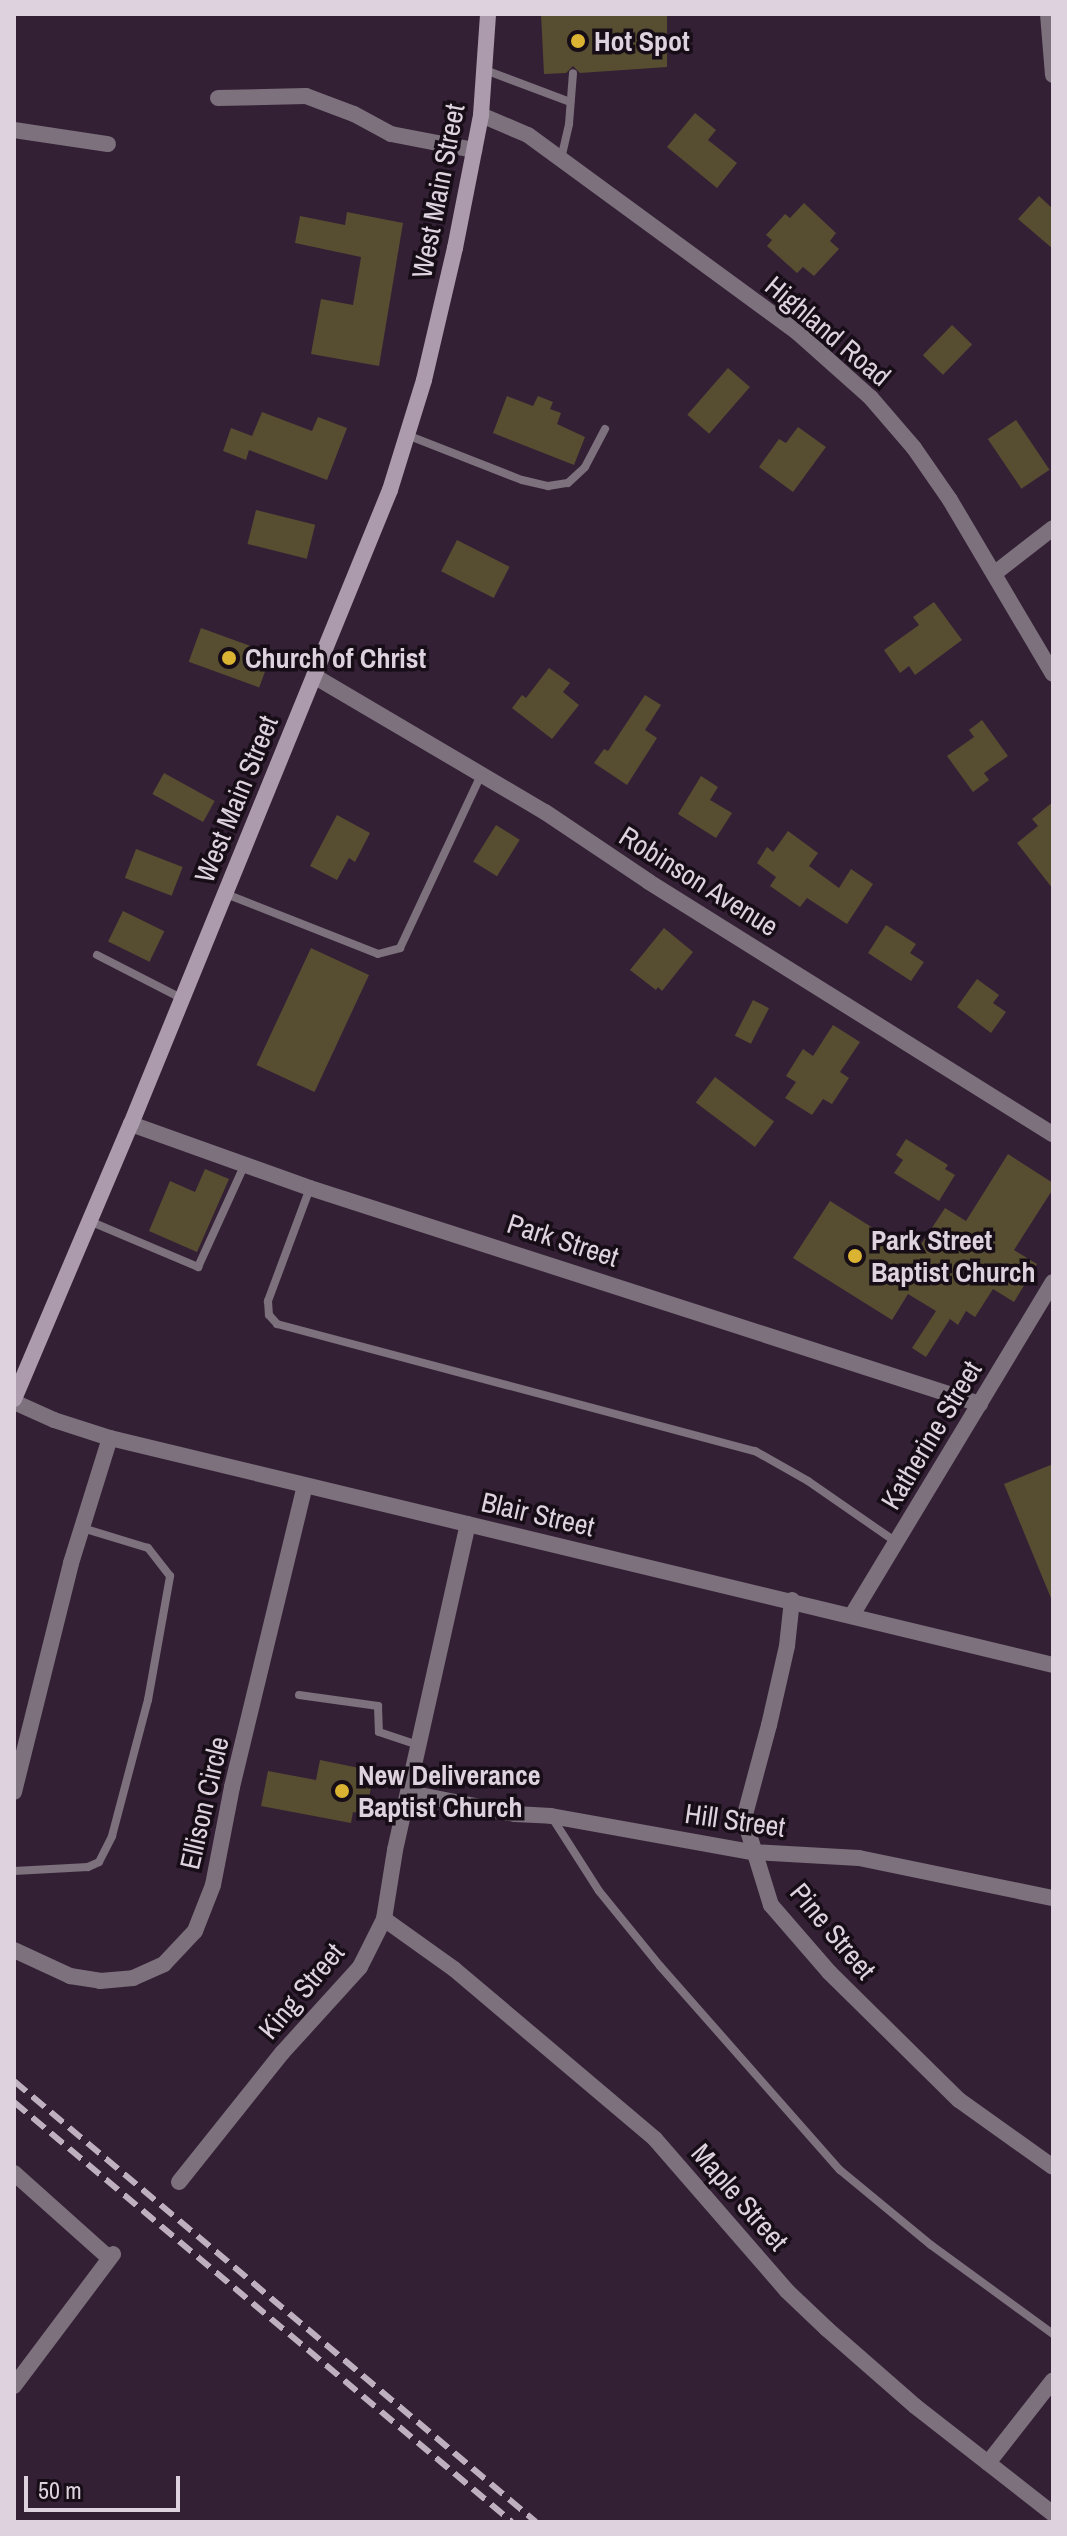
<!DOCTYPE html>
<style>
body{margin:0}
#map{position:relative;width:1067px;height:2536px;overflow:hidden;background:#342035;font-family:"Archivo Narrow",sans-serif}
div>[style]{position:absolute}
.building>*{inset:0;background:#574d30;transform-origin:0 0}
.lane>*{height:8px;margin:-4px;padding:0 4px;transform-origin:4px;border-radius:4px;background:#7c717c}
.street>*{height:16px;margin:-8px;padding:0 8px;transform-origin:8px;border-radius:8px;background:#7c717c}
.secondary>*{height:16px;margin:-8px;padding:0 8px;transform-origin:8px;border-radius:8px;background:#ac9bac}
.rail>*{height:6px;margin-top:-3px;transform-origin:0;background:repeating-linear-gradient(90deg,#bfb0bf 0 16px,transparent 0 24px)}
.dots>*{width:22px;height:22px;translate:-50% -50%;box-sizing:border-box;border:4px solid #160d17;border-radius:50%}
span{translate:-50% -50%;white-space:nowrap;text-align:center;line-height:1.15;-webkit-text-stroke:7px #160d17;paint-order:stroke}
.poi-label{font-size:28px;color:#dfd2df;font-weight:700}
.left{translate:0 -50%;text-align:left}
.street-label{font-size:28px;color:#dfd2df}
.frame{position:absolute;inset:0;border:16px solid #dfd2df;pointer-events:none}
.scale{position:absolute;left:24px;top:2476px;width:156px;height:36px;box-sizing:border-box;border:4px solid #dfd2df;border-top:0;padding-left:10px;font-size:24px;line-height:28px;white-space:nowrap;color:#dfd2df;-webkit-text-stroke:6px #160d17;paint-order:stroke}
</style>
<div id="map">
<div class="building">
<div style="clip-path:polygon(541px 14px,667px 14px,667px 67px,580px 73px,573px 66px,566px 73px,544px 74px)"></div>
<div style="clip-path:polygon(695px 113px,716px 130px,708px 140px,737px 163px,717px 188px,667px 147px)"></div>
<div style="clip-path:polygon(1039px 196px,1053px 209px,1053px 249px,1018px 219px)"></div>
<div style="clip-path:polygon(804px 203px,836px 233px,830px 241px,839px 249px,814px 276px,803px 267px,797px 273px,767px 246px,772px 240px,766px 235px,785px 214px,790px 218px)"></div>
<div style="clip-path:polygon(347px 212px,403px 223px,379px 366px,311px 354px,321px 299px,353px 305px,361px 257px,295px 243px,300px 216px,345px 225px)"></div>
<div style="left:952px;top:325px;width:28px;height:42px;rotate:44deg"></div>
<div style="left:728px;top:368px;width:29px;height:62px;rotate:41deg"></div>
<div style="clip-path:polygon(507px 396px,533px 406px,538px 396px,553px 402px,550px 409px,561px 413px,557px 424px,585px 437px,574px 465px,493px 433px)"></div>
<div style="clip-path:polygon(262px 412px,312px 431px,318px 417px,347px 428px,327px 480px,249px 450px,246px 460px,223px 451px,231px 428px,252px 436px)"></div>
<div style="left:1016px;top:420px;width:60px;height:34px;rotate:56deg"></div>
<div style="clip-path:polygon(798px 427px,826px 447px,793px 492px,759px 467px,779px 439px,786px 443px)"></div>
<div style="left:256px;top:510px;width:61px;height:35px;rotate:14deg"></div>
<div style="left:457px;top:540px;width:59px;height:35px;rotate:27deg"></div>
<div style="clip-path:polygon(934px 602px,962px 640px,915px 675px,909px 666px,900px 673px,884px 650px,919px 625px,913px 617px)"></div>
<div style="left:201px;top:628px;width:75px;height:36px;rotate:20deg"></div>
<div style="clip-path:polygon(549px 668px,570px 683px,563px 692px,579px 705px,552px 739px,512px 708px,522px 695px,526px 698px)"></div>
<div style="clip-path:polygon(645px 695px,661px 705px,645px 730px,657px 738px,627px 785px,594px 763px,604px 749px,608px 751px)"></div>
<div style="clip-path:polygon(982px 720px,1008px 756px,984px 773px,989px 780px,973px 792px,947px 756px,974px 737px,969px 730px)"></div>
<div style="left:164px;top:773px;width:58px;height:24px;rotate:29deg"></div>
<div style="clip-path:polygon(701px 776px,718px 787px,710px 800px,732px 813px,716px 838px,678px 814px)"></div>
<div style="clip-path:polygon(1053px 802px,1053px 889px,1017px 843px,1038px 826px,1032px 819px)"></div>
<div style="clip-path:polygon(337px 815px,370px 833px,355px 862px,349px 858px,337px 880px,310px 866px)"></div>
<div style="left:496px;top:825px;width:28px;height:43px;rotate:32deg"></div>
<div style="clip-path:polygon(788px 831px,818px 853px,809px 866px,839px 888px,851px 869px,873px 884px,847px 924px,807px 898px,800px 907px,770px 886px,776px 877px,757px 863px,767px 847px,773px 852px)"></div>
<div style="left:136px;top:849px;width:50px;height:31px;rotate:21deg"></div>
<div style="left:123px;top:911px;width:46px;height:34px;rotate:26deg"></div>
<div style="clip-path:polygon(886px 925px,916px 944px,910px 953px,924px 962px,911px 981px,868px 953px)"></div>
<div style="clip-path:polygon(664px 928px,693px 952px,662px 991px,658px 987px,656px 990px,630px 970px)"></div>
<div style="left:311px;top:948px;width:64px;height:129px;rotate:25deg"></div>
<div style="clip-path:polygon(977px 979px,999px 995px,993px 1003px,1006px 1012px,991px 1033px,957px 1007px)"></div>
<div style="left:753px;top:1000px;width:18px;height:40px;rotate:27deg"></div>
<div style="clip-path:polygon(833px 1025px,860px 1042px,840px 1072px,849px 1078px,832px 1104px,823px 1099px,812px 1115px,785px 1098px,796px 1082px,786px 1076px,803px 1049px,813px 1056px)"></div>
<div style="left:715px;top:1077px;width:74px;height:32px;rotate:37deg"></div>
<div style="clip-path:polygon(906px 1139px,948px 1165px,945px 1169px,955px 1175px,939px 1201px,894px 1173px,903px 1160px,896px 1155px)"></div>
<div style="clip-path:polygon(1008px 1154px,1053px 1183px,1053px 1189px,1014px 1250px,1037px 1264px,1014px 1302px,993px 1289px,975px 1317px,966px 1311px,958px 1325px,950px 1319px,926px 1357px,912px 1348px,936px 1311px,908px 1294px,892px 1320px,793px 1258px,830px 1201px,905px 1248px,912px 1237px,922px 1243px,945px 1208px,966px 1221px)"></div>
<div style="clip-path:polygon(205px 1169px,229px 1179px,197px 1252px,149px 1231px,170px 1181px,195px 1192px)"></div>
<div style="clip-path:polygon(1053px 1464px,1053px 1603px,1004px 1484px)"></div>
<div style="clip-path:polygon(320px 1760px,374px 1771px,366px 1814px,353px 1812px,351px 1823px,261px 1806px,268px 1771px,316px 1780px)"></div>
</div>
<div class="lane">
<div style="left:485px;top:70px;width:91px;rotate:20.6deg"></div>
<div style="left:561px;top:159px;width:36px;rotate:-77deg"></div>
<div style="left:569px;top:124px;width:51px;rotate:-85.5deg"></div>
<div style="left:407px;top:435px;width:123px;rotate:21.4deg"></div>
<div style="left:522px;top:480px;width:27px;rotate:13deg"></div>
<div style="left:548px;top:486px;width:20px;rotate:-9deg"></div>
<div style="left:568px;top:483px;width:23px;rotate:-43deg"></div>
<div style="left:585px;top:467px;width:43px;rotate:-62.2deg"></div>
<div style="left:226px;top:894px;width:163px;rotate:21.5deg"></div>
<div style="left:378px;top:954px;width:23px;rotate:-15deg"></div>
<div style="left:400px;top:948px;width:191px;rotate:-64.9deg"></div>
<div style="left:97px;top:955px;width:94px;rotate:27.1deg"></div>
<div style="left:310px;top:1188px;width:121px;rotate:110.4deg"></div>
<div style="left:268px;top:1301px;width:14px;rotate:86deg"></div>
<div style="left:269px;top:1315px;width:12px;rotate:48deg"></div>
<div style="left:277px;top:1324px;width:495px;rotate:14.9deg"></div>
<div style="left:755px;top:1451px;width:61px;rotate:29.5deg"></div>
<div style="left:808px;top:1481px;width:107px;rotate:34.7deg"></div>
<div style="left:87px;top:1220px;width:121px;rotate:22.9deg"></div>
<div style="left:198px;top:1267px;width:111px;rotate:-65.5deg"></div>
<div style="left:299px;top:1695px;width:80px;rotate:7.9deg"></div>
<div style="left:378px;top:1706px;width:26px;rotate:88deg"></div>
<div style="left:379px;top:1732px;width:41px;rotate:18.4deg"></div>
<div style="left:553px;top:1819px;width:85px;rotate:57.4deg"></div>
<div style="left:599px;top:1891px;width:97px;rotate:50.9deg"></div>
<div style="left:660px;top:1966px;width:272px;rotate:48.6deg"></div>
<div style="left:840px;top:2170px;width:118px;rotate:39.5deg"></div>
<div style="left:931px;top:2245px;width:151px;rotate:36.1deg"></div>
<div style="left:14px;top:1871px;width:74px;rotate:-3.1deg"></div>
<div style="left:88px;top:1867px;width:12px;rotate:-24deg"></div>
<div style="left:99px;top:1862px;width:29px;rotate:-63deg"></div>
<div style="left:112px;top:1836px;width:141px;rotate:-75.2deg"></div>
<div style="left:148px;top:1700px;width:126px;rotate:-79.9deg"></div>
<div style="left:170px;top:1576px;width:36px;rotate:-128deg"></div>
<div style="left:148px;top:1548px;width:69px;rotate:-163.1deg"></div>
</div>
<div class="street">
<div style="left:1048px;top:14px;width:61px;rotate:85.3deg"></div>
<div style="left:218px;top:98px;width:88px;rotate:-1.3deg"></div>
<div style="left:306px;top:96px;width:51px;rotate:20.6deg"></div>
<div style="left:354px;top:114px;width:42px;rotate:28.4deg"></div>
<div style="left:391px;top:134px;width:85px;rotate:10.9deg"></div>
<div style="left:481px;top:115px;width:51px;rotate:23.1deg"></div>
<div style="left:528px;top:135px;width:333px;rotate:36.2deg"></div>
<div style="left:797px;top:332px;width:99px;rotate:41.7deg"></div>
<div style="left:871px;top:398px;width:66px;rotate:49.3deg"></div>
<div style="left:914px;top:448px;width:63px;rotate:55.3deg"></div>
<div style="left:950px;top:500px;width:202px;rotate:59.4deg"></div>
<div style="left:14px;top:130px;width:95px;rotate:8.5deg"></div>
<div style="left:995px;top:573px;width:73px;rotate:-37.8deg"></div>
<div style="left:314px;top:676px;width:268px;rotate:30.5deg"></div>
<div style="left:545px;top:812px;width:125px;rotate:33.9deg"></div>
<div style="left:649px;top:882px;width:476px;rotate:32deg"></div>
<div style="left:131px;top:1124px;width:190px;rotate:19.7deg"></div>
<div style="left:310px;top:1188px;width:704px;rotate:17.87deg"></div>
<div style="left:14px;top:1402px;width:44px;rotate:24.2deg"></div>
<div style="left:54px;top:1420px;width:59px;rotate:17.8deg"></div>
<div style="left:110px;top:1438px;width:970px;rotate:13.53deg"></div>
<div style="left:792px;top:1600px;width:46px;rotate:96.2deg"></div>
<div style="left:787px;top:1646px;width:81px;rotate:102.8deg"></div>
<div style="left:769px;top:1725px;width:96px;rotate:105deg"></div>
<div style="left:744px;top:1818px;width:91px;rotate:72.8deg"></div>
<div style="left:771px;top:1905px;width:89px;rotate:49.1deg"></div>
<div style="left:829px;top:1972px;width:182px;rotate:44.6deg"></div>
<div style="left:959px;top:2100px;width:115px;rotate:35.5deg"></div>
<div style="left:852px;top:1615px;width:389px;rotate:-58.9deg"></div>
<div style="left:14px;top:1792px;width:236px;rotate:-76deg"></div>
<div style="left:71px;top:1563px;width:131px;rotate:-72.7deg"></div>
<div style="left:410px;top:1793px;width:107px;rotate:11.3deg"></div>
<div style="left:515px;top:1814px;width:36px;rotate:3deg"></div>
<div style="left:551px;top:1816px;width:204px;rotate:10.2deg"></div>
<div style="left:752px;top:1852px;width:107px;rotate:3.2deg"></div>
<div style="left:859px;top:1858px;width:198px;rotate:11.7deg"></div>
<div style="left:384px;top:1919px;width:86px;rotate:35.5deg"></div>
<div style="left:454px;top:1969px;width:263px;rotate:40.2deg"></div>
<div style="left:655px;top:2139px;width:201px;rotate:49deg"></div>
<div style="left:787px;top:2291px;width:55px;rotate:43.5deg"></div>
<div style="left:827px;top:2329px;width:117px;rotate:41.2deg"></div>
<div style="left:915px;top:2406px;width:175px;rotate:38deg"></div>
<div style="left:14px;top:1950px;width:62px;rotate:24.9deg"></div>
<div style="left:70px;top:1976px;width:30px;rotate:9deg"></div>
<div style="left:100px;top:1981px;width:33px;rotate:-5deg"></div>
<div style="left:133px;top:1978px;width:34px;rotate:-24deg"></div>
<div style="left:164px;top:1964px;width:45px;rotate:-46.8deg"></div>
<div style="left:195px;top:1931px;width:49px;rotate:-68.6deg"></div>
<div style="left:213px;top:1885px;width:100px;rotate:-79deg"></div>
<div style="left:232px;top:1787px;width:310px;rotate:-76.4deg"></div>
<div style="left:14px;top:2173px;width:127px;rotate:41.8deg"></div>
<div style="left:179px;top:2182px;width:165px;rotate:-51.4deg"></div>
<div style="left:282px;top:2053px;width:116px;rotate:-47.8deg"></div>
<div style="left:360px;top:1967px;width:54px;rotate:-63.4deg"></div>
<div style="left:384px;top:1919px;width:70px;rotate:-80.9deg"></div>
<div style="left:395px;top:1850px;width:334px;rotate:-77.4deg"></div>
<div style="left:14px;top:2386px;width:165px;rotate:-53.1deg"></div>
<div style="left:988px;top:2463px;width:105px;rotate:-51.9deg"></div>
</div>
<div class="secondary">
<div style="left:14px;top:1399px;width:299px;rotate:-67deg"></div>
<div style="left:131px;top:1124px;width:685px;rotate:-67.78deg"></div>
<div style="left:390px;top:490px;width:115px;rotate:-72.8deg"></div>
<div style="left:424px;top:380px;width:136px;rotate:-76.8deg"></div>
<div style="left:455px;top:248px;width:136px;rotate:-78.9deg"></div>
<div style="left:481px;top:115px;width:101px;rotate:-86deg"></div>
</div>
<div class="rail">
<div style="left:14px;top:2081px;width:683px;rotate:40.19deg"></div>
<div style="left:14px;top:2102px;width:651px;rotate:40.14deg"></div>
</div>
<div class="dots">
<div style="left:578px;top:41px;background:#dab333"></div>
<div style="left:229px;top:658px;background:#dab333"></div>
<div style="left:855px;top:1256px;background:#dab333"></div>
<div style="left:342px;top:1791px;background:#dab333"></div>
</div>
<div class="poi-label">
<span class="left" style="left:594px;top:41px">Hot Spot</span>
<span class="left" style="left:245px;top:658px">Church of Christ</span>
<span class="left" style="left:871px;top:1256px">Park Street<br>Baptist Church</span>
<span class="left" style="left:358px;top:1791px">New Deliverance<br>Baptist Church</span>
</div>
<div class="street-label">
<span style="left:438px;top:191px;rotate:-79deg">West Main Street</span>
<span style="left:828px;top:331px;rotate:40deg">Highland Road</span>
<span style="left:236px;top:799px;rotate:-68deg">West Main Street</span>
<span style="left:699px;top:881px;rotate:32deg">Robinson Avenue</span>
<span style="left:563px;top:1240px;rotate:18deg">Park Street</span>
<span style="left:931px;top:1435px;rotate:-59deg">Katherine Street</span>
<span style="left:538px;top:1514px;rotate:13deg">Blair Street</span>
<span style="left:204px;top:1803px;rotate:-77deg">Ellison Circle</span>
<span style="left:735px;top:1820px;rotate:8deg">Hill Street</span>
<span style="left:833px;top:1931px;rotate:50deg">Pine Street</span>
<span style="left:301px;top:1991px;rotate:-50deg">King Street</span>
<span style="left:740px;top:2197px;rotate:49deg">Maple Street</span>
</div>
<div class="frame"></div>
<div class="scale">50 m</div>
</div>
